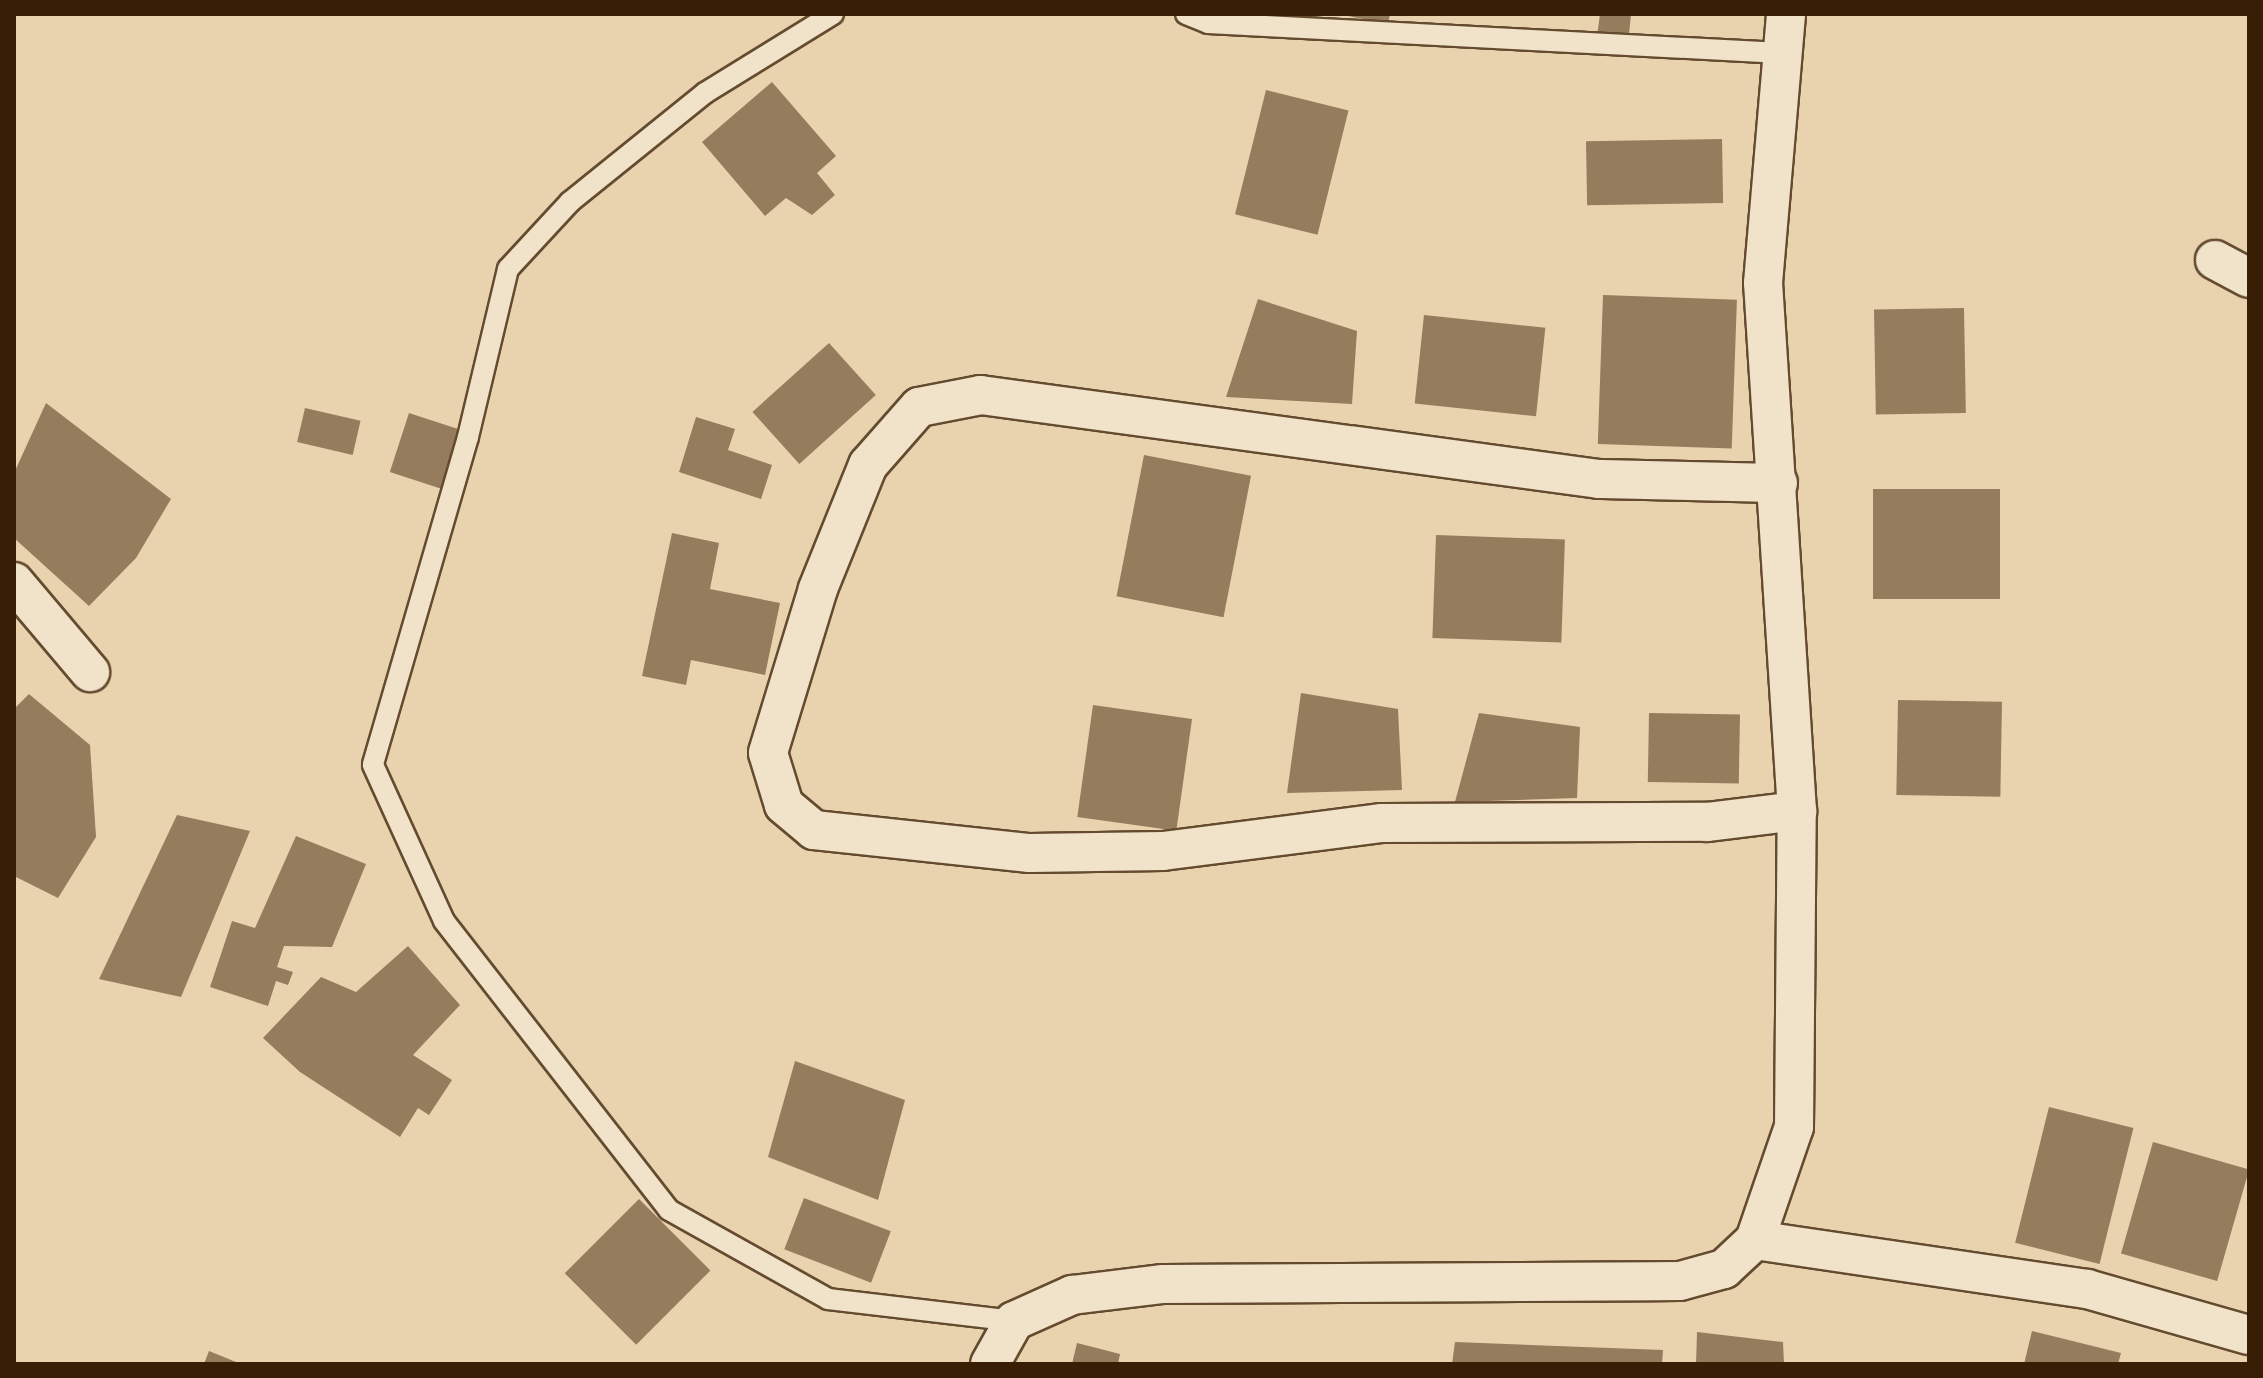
<!DOCTYPE html>
<style>
body{margin:0}
#map{position:relative;width:2263px;height:1378px;overflow:hidden;background:#e9d3ae;font-family:Cardo,serif}
div>[style]{position:absolute}
.building>*{inset:0;background:#947c5d;transform-origin:0 0}
.roads{filter:drop-shadow(2px 0 #644b2f) drop-shadow(-2px 0 #644b2f) drop-shadow(0 2px #644b2f) drop-shadow(0 -2px #644b2f)}
.service>*{height:20px;margin:-10px;padding:0 10px;transform-origin:10px;border-radius:10px;background:#f1e2ca}
.minor>*{height:38px;margin:-19px;padding:0 19px;transform-origin:19px;border-radius:19px;background:#f1e2ca}
span{translate:-50% -50%;white-space:nowrap;text-align:center;line-height:1.15;-webkit-text-stroke:6px #f1e2ca;paint-order:stroke}
.frame{position:absolute;inset:0;border:16px solid #371e05;pointer-events:none}
</style>
<div id="map">
<div class="building">
<div style="clip-path:polygon(1338px 14px,1390px 14px,1388px 24px)"></div>
<div style="clip-path:polygon(1600px 14px,1631px 14px,1628px 45px,1596px 44px)"></div>
<div style="clip-path:polygon(772px 82px,836px 156px,817px 173px,835px 195px,812px 215px,786px 198px,765px 216px,702px 142px)"></div>
<div style="left:1266px;top:90px;width:85px;height:128px;rotate:14deg"></div>
<div style="left:1722px;top:139px;width:64px;height:136px;rotate:89deg"></div>
<div style="left:1603px;top:295px;width:134px;height:149px;rotate:2deg"></div>
<div style="clip-path:polygon(1258px 299px,1357px 331px,1352px 404px,1226px 397px)"></div>
<div style="left:1964px;top:308px;width:105px;height:90px;rotate:89deg"></div>
<div style="left:1424px;top:315px;width:122px;height:89px;rotate:6deg"></div>
<div style="left:829px;top:343px;width:70px;height:103px;rotate:48deg"></div>
<div style="clip-path:polygon(46px 403px,171px 499px,136px 558px,89px 606px,14px 538px,14px 473px)"></div>
<div style="left:305px;top:408px;width:57px;height:35px;rotate:13deg"></div>
<div style="left:409px;top:413px;width:54px;height:62px;rotate:18deg"></div>
<div style="clip-path:polygon(696px 417px,735px 429px,728px 450px,772px 465px,761px 499px,679px 472px)"></div>
<div style="left:1144px;top:455px;width:109px;height:144px;rotate:11deg"></div>
<div style="left:1873px;top:489px;width:127px;height:110px"></div>
<div style="clip-path:polygon(672px 533px,719px 543px,710px 589px,780px 603px,765px 675px,691px 660px,686px 685px,642px 676px)"></div>
<div style="left:1436px;top:535px;width:129px;height:103px;rotate:2deg"></div>
<div style="clip-path:polygon(1301px 693px,1398px 709px,1402px 790px,1287px 793px)"></div>
<div style="clip-path:polygon(29px 694px,90px 745px,96px 837px,58px 898px,14px 876px,14px 709px)"></div>
<div style="left:1898px;top:700px;width:104px;height:95px;rotate:1deg"></div>
<div style="left:1093px;top:705px;width:100px;height:113px;rotate:8deg"></div>
<div style="clip-path:polygon(1479px 713px,1580px 727px,1577px 798px,1455px 802px)"></div>
<div style="left:1649px;top:713px;width:91px;height:69px;rotate:1deg"></div>
<div style="clip-path:polygon(177px 815px,250px 831px,181px 997px,99px 979px)"></div>
<div style="clip-path:polygon(296px 836px,366px 864px,332px 947px,284px 946px,277px 967px,293px 972px,288px 985px,276px 981px,268px 1006px,210px 987px,232px 921px,255px 928px)"></div>
<div style="clip-path:polygon(408px 946px,460px 1005px,413px 1055px,452px 1080px,429px 1115px,418px 1108px,400px 1137px,300px 1072px,263px 1038px,321px 977px,356px 992px)"></div>
<div style="clip-path:polygon(795px 1061px,905px 1100px,878px 1200px,768px 1157px)"></div>
<div style="left:2049px;top:1107px;width:87px;height:140px;rotate:14deg"></div>
<div style="left:2153px;top:1142px;width:100px;height:116px;rotate:16deg"></div>
<div style="left:804px;top:1198px;width:93px;height:55px;rotate:21deg"></div>
<div style="left:639px;top:1199px;width:101px;height:105px;rotate:45deg"></div>
<div style="clip-path:polygon(2032px 1331px,2121px 1353px,2118px 1364px,2024px 1364px)"></div>
<div style="clip-path:polygon(1697px 1332px,1783px 1342px,1784px 1364px,1696px 1364px)"></div>
<div style="clip-path:polygon(1455px 1342px,1663px 1350px,1662px 1364px,1452px 1364px)"></div>
<div style="clip-path:polygon(1077px 1343px,1120px 1354px,1118px 1364px,1072px 1364px)"></div>
<div style="clip-path:polygon(209px 1351px,241px 1364px,204px 1364px)"></div>
</div>
<div class="roads">
<div class="service">
<div style="left:833px;top:14px;width:150px;rotate:148.3deg"></div>
<div style="left:705px;top:93px;width:174px;rotate:141.1deg"></div>
<div style="left:570px;top:202px;width:91px;rotate:132.8deg"></div>
<div style="left:508px;top:269px;width:173px;rotate:103.4deg"></div>
<div style="left:468px;top:437px;width:341px;rotate:106.2deg"></div>
<div style="left:373px;top:765px;width:171px;rotate:65.5deg"></div>
<div style="left:444px;top:921px;width:366px;rotate:52.1deg"></div>
<div style="left:669px;top:1210px;width:182px;rotate:29.2deg"></div>
<div style="left:828px;top:1299px;width:187px;rotate:6.7deg"></div>
<div style="left:1186px;top:14px;width:24px;rotate:22deg"></div>
<div style="left:1208px;top:23px;width:574px;rotate:3deg"></div>
</div>
<div class="minor">
<div style="left:2215px;top:260px;width:38px;rotate:28deg"></div>
<div style="left:1778px;top:483px;width:179px;rotate:-178.7deg"></div>
<div style="left:1599px;top:479px;width:624px;rotate:-172.26deg"></div>
<div style="left:981px;top:395px;width:63px;rotate:169deg"></div>
<div style="left:919px;top:407px;width:77px;rotate:131.3deg"></div>
<div style="left:868px;top:465px;width:134px;rotate:112deg"></div>
<div style="left:818px;top:589px;width:171px;rotate:107deg"></div>
<div style="left:768px;top:753px;width:54px;rotate:72.9deg"></div>
<div style="left:784px;top:805px;width:39px;rotate:40deg"></div>
<div style="left:814px;top:830px;width:217px;rotate:6.1deg"></div>
<div style="left:1030px;top:853px;width:133px;rotate:-0.9deg"></div>
<div style="left:1163px;top:851px;width:221px;rotate:-7.3deg"></div>
<div style="left:1382px;top:823px;width:325px;rotate:-0.2deg"></div>
<div style="left:1707px;top:822px;width:91px;rotate:-7deg"></div>
<div style="left:14px;top:582px;width:118px;rotate:49.8deg"></div>
<div style="left:1755px;top:1240px;width:336px;rotate:8.4deg"></div>
<div style="left:2087px;top:1289px;width:168px;rotate:15.9deg"></div>
<div style="left:990px;top:1364px;width:49px;rotate:-60.8deg"></div>
<div style="left:1014px;top:1321px;width:64px;rotate:-24.1deg"></div>
<div style="left:1072px;top:1295px;width:92px;rotate:-6.9deg"></div>
<div style="left:1163px;top:1284px;width:517px;rotate:-0.33deg"></div>
<div style="left:1680px;top:1281px;width:46px;rotate:-15.3deg"></div>
<div style="left:1724px;top:1269px;width:42px;rotate:-43.1deg"></div>
<div style="left:1755px;top:1240px;width:120px;rotate:-71deg"></div>
<div style="left:1794px;top:1127px;width:316px;rotate:-89.5deg"></div>
<div style="left:1797px;top:811px;width:529px;rotate:-93.68deg"></div>
<div style="left:1763px;top:283px;width:270px;rotate:-85.1deg"></div>
</div>
</div>
<div class="frame"></div>
</div>
